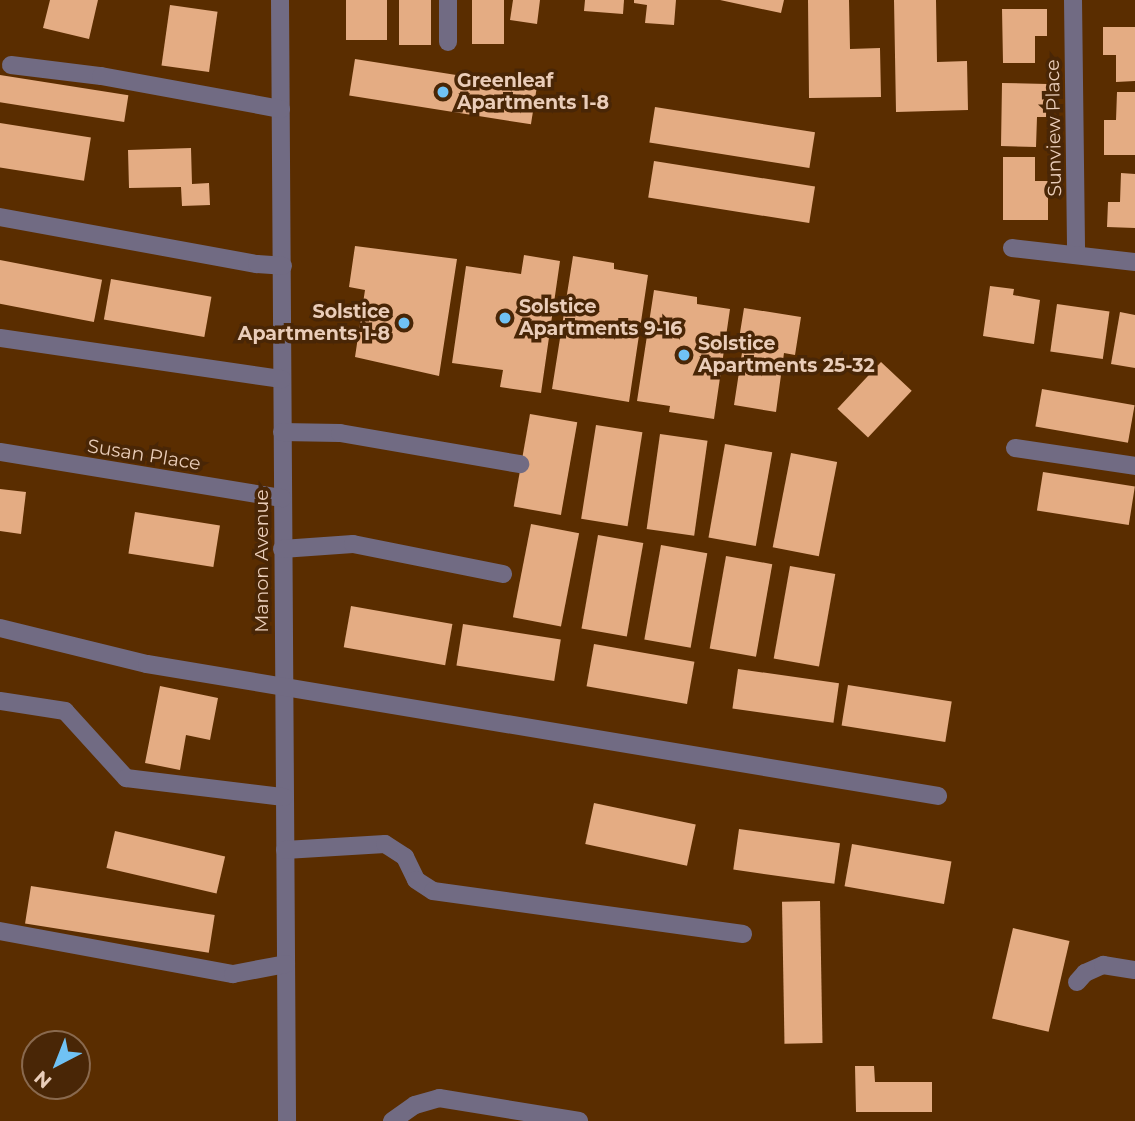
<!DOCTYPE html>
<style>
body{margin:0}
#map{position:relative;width:1135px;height:1121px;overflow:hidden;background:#5a2d00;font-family:Montserrat,sans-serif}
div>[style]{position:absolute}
.building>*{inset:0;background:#e4ac83;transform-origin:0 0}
.minor>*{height:18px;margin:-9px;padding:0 9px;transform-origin:9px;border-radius:9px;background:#716b83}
.dots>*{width:19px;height:19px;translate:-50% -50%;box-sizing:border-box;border:4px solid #492606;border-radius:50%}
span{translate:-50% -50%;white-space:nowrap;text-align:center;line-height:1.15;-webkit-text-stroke:7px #492606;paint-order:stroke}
.poi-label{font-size:19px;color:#eacdb9;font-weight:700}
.left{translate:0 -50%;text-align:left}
.right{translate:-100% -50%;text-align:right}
.street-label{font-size:19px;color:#eacdb9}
.north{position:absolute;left:21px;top:1030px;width:70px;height:70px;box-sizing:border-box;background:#492606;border:2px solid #89694e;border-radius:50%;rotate:222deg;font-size:19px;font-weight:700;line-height:28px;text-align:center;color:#eacdb9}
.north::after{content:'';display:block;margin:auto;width:24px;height:32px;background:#70c2f4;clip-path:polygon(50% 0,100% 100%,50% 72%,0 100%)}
</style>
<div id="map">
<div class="building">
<div style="clip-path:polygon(50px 0,98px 0,89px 39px,43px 28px)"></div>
<div style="left:346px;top:0;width:41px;height:40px"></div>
<div style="left:399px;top:0;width:32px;height:45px"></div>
<div style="left:472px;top:0;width:32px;height:44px"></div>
<div style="clip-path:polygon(513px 0,540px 0,537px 24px,510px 20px)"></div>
<div style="clip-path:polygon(585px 0,624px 0,623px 14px,584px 11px)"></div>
<div style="clip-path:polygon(634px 0,676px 0,674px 25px,645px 23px,647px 5px,634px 3px)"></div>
<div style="clip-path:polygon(720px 0,784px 0,781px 13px)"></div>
<div style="clip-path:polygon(808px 0,849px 0,850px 49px,880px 48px,881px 97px,809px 98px)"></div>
<div style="clip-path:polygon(894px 0,936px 0,937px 62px,967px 61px,968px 110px,896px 112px)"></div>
<div style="left:170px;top:5px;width:48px;height:61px;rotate:8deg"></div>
<div style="clip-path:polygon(1002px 9px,1047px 9px,1047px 36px,1035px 36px,1035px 63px,1003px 63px)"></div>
<div style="clip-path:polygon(1103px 27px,1135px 27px,1135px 81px,1116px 82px,1116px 55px,1103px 55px)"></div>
<div style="left:355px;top:59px;width:184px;height:37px;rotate:9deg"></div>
<div style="left:0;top:75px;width:130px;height:27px;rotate:9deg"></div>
<div style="clip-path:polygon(1002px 83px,1047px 84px,1046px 117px,1037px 117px,1036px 147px,1001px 146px)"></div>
<div style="clip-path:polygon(1117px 92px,1135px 92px,1135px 155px,1104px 155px,1104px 120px,1116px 120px)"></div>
<div style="left:655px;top:107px;width:162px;height:36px;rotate:9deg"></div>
<div style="left:0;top:123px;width:92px;height:44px;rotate:9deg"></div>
<div style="clip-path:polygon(191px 148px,192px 184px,209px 183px,210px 205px,182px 206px,181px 187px,129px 188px,128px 150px)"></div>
<div style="clip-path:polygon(1003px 157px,1035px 157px,1035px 181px,1048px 181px,1048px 220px,1003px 220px)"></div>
<div style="left:654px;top:161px;width:163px;height:37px;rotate:9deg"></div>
<div style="clip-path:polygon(1121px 173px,1135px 174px,1135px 228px,1107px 227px,1108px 202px,1120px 202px)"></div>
<div style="clip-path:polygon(355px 246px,457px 259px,439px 376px,355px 357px,365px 290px,349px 287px)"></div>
<div style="clip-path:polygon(524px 255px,560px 261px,541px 393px,500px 387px,503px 370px,452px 363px,466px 266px,521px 274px)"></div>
<div style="clip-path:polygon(573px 256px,614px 263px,614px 269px,648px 275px,629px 402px,552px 389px)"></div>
<div style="left:0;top:260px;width:104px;height:43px;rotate:11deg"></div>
<div style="left:111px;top:279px;width:102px;height:41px;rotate:10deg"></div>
<div style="clip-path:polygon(990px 286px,1014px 289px,1013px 295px,1040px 300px,1034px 344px,983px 336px)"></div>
<div style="clip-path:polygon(654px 290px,697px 297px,697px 304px,730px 309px,714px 419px,669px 412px,670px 406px,637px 401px)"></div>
<div style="left:1057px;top:304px;width:53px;height:48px;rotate:8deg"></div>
<div style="clip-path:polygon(744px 308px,801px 317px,795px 355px,784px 353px,776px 412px,734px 405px,743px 346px,738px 345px)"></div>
<div style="clip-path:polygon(1120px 312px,1135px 315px,1135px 368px,1111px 364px)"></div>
<div style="left:881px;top:362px;width:42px;height:64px;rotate:43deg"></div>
<div style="left:1042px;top:389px;width:94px;height:38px;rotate:10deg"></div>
<div style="left:530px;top:414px;width:48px;height:94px;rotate:10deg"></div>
<div style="left:596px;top:425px;width:47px;height:95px;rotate:9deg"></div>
<div style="left:660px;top:434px;width:48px;height:96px;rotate:8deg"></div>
<div style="left:725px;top:444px;width:48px;height:95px;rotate:10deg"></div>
<div style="left:791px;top:453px;width:47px;height:96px;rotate:11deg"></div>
<div style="left:1043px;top:472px;width:93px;height:39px;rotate:9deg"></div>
<div style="clip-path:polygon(0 489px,26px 492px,21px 534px,0 531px)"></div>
<div style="left:135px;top:512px;width:86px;height:42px;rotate:9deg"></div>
<div style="left:531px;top:524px;width:49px;height:95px;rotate:11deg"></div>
<div style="left:598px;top:535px;width:46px;height:95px;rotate:10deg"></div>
<div style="left:661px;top:545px;width:47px;height:96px;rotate:10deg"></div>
<div style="left:726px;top:556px;width:47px;height:94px;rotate:10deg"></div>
<div style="left:790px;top:566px;width:46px;height:94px;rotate:10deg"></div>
<div style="left:351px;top:606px;width:103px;height:42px;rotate:10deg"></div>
<div style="left:463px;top:624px;width:99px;height:42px;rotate:9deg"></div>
<div style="left:594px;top:644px;width:102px;height:43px;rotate:10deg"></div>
<div style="left:738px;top:669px;width:102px;height:40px;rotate:8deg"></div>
<div style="left:848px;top:685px;width:105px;height:41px;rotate:9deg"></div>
<div style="clip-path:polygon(160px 686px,218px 698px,210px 740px,186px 735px,180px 770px,145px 763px)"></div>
<div style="left:594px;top:803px;width:104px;height:42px;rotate:12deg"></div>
<div style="left:739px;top:829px;width:102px;height:41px;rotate:8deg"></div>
<div style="left:115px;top:831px;width:113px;height:38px;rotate:13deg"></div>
<div style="left:852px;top:844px;width:101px;height:43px;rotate:10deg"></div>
<div style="left:31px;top:886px;width:186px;height:38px;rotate:9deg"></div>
<div style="left:820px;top:901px;width:142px;height:38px;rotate:89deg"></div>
<div style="left:1013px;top:928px;width:58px;height:93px;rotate:13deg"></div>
<div style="clip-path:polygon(855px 1066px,874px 1066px,875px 1082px,932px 1082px,932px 1112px,856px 1112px)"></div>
</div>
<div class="minor">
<div style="left:280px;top:0;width:1121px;rotate:89.64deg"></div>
<div style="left:448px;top:0;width:42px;rotate:90deg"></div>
<div style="left:1073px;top:0;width:255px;rotate:89.3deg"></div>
<div style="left:11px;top:65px;width:91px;rotate:7deg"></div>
<div style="left:101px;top:76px;width:183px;rotate:10.4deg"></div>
<div style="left:0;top:217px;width:261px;rotate:10.4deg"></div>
<div style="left:257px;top:264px;width:26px;rotate:4deg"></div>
<div style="left:1012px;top:248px;width:124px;rotate:6.5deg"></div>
<div style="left:0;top:338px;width:285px;rotate:8.3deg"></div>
<div style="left:282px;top:432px;width:58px;rotate:1deg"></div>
<div style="left:340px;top:433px;width:183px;rotate:9.8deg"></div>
<div style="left:1015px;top:448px;width:121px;rotate:8.5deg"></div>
<div style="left:0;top:452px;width:286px;rotate:9.3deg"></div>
<div style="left:282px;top:549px;width:71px;rotate:-4deg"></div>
<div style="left:353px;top:544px;width:153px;rotate:11.3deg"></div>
<div style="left:0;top:628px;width:151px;rotate:13.8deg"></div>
<div style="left:147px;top:664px;width:802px;rotate:9.47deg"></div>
<div style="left:0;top:701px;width:66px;rotate:8.7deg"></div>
<div style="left:65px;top:711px;width:91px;rotate:47.7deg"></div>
<div style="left:126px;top:778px;width:159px;rotate:6.9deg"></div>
<div style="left:285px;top:850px;width:100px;rotate:-3.4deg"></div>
<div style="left:385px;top:844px;width:24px;rotate:33deg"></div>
<div style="left:405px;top:857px;width:25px;rotate:64deg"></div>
<div style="left:416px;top:880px;width:20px;rotate:33deg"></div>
<div style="left:433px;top:891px;width:313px;rotate:7.9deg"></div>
<div style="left:0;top:931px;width:237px;rotate:10.5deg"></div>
<div style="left:233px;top:974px;width:54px;rotate:-10.7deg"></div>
<div style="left:1077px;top:982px;width:12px;rotate:-48deg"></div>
<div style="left:1085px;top:973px;width:20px;rotate:-24deg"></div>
<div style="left:1103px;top:965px;width:32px;rotate:9deg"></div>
<div style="left:392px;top:1121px;width:28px;rotate:-35deg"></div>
<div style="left:415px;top:1105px;width:25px;rotate:-16deg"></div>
<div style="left:439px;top:1098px;width:142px;rotate:9.3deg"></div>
</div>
<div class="dots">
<div style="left:443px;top:92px;background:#70c2f4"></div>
<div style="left:505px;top:318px;background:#70c2f4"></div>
<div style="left:404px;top:323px;background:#70c2f4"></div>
<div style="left:684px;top:355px;background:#70c2f4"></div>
</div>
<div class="poi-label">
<span class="left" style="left:457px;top:92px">Greenleaf<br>Apartments 1-8</span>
<span class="left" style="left:519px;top:318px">Solstice<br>Apartments 9-16</span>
<span class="right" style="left:390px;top:323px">Solstice<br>Apartments 1-8</span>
<span class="left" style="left:698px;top:355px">Solstice<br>Apartments 25-32</span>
</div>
<div class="street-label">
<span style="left:1054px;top:128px;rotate:-91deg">Sunview Place</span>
<span style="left:144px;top:455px;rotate:9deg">Susan Place</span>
<span style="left:262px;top:561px;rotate:-90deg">Manon Avenue</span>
</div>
<div class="north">N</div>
</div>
